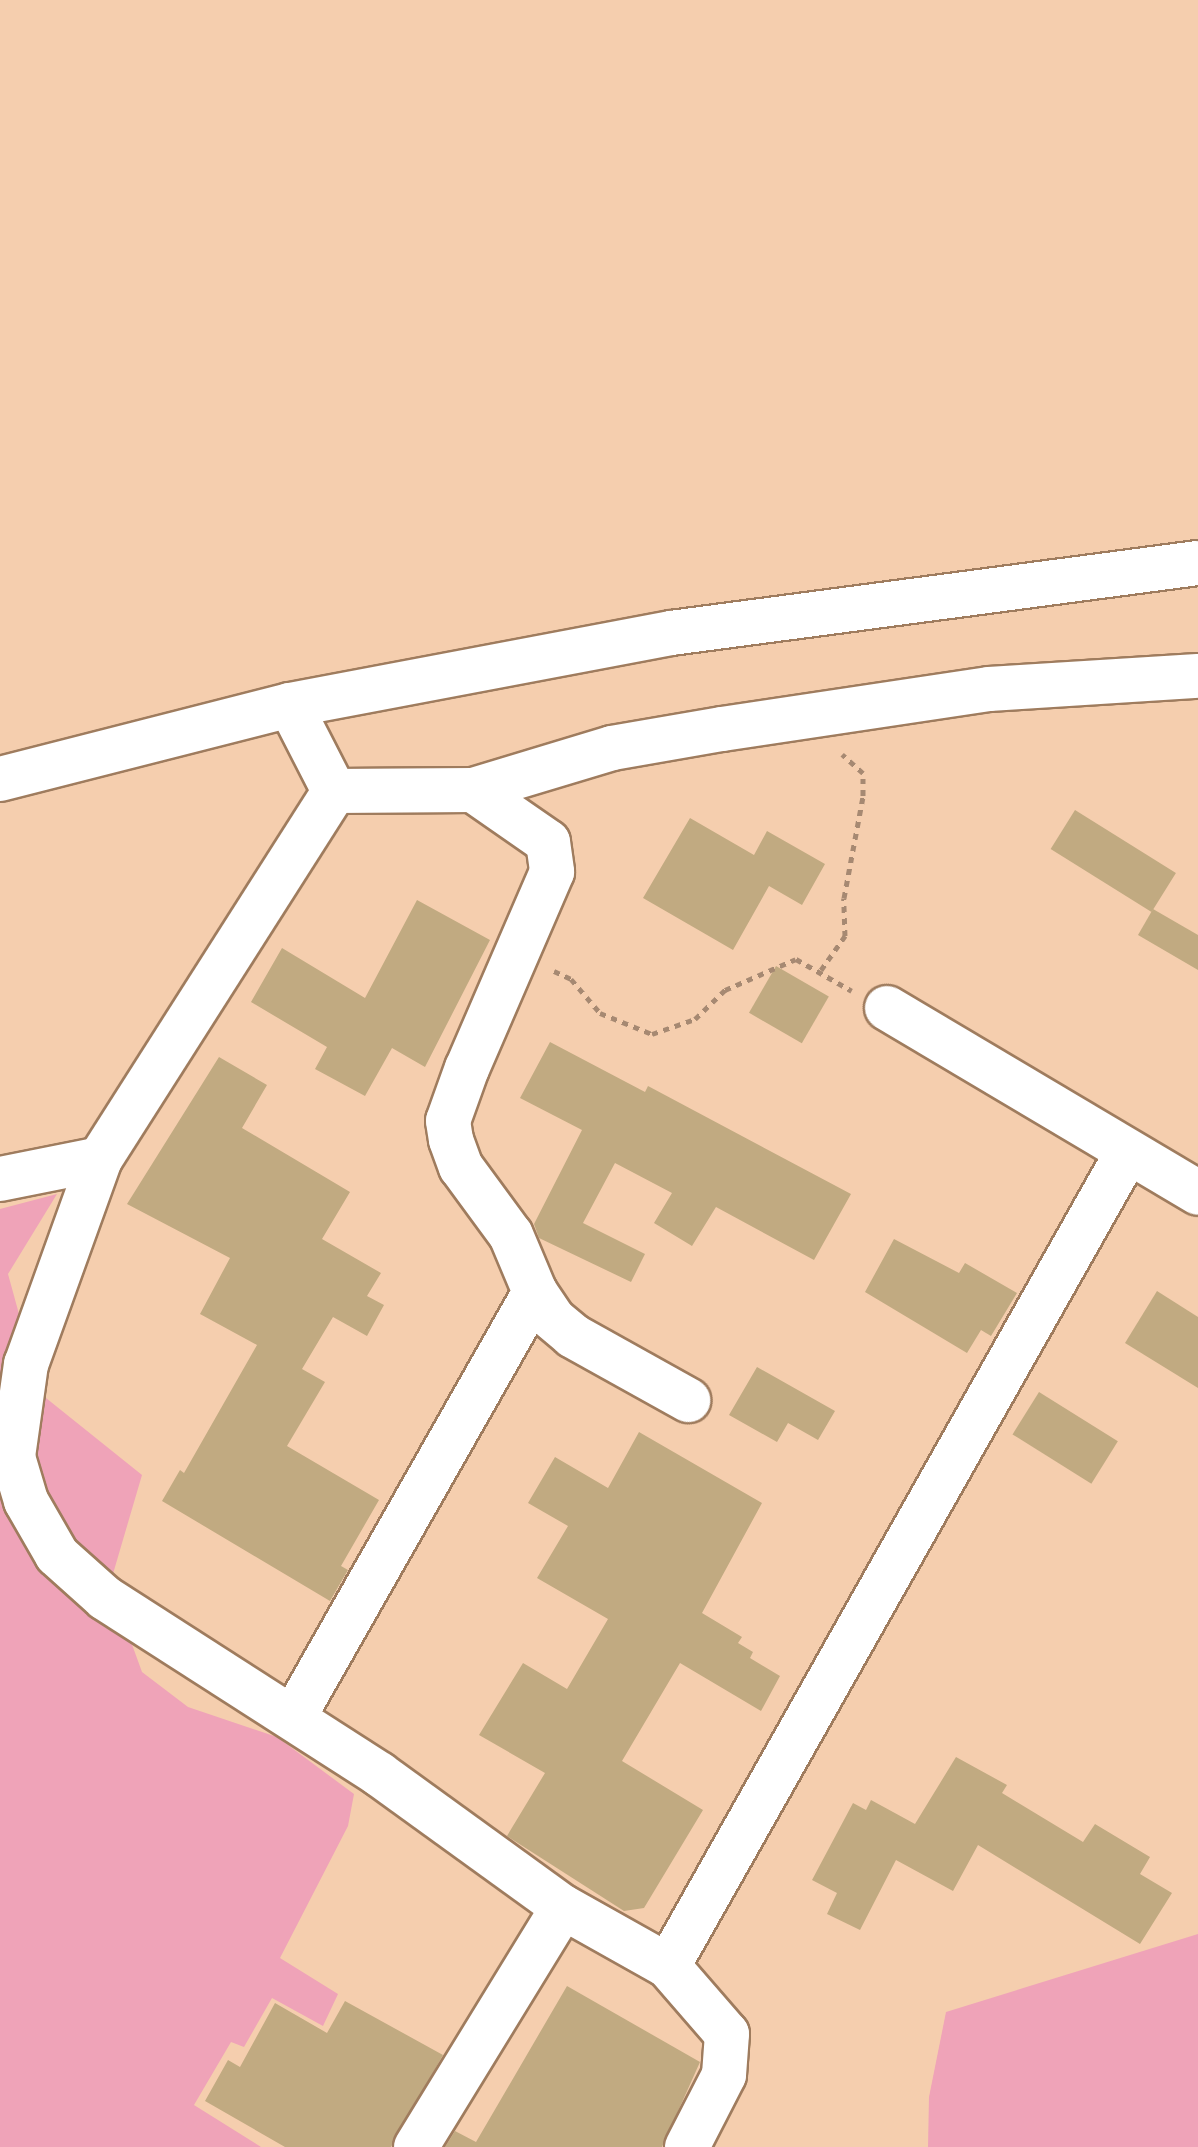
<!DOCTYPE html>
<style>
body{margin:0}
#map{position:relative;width:1198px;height:2147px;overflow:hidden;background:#f5ceae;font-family:Overpass,sans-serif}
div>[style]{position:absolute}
.green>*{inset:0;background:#efa3b8}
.building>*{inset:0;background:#c1aa81;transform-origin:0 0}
.path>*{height:5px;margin-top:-2.5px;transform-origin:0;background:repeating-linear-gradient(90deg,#a68972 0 6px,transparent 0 12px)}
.roads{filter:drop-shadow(2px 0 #9f7c5e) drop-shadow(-2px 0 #9f7c5e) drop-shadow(0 2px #9f7c5e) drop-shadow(0 -2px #9f7c5e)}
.minor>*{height:44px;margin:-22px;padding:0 22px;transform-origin:22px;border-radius:22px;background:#fff}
span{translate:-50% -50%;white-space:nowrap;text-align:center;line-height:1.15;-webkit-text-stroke:6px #fef5ef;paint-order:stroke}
</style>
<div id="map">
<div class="green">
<div style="clip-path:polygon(57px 1194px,8px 1274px,41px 1394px,142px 1475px,110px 1584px,142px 1672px,188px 1707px,277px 1737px,354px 1794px,348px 1826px,280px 1958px,338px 1994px,323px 2026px,272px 1998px,244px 2047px,231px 2042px,194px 2105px,261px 2147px,0 2147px,0 1209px)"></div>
<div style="clip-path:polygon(1198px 1934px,1198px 2147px,928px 2147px,929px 2097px,946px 2012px)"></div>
</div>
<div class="building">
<div style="left:1075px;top:810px;width:119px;height:46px;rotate:32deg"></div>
<div style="clip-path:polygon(690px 818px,754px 855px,767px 831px,825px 864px,802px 905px,769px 886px,733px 950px,643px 898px)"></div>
<div style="clip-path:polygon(417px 900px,490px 940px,425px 1067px,392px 1048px,365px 1096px,315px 1069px,327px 1047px,251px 1002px,282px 948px,365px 998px)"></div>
<div style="clip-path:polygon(1153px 909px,1198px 935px,1198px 970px,1138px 935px)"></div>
<div style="left:776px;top:966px;width:61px;height:54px;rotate:30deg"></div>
<div style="clip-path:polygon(550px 1042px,645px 1092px,648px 1086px,851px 1194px,814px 1260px,716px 1207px,692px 1246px,654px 1223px,672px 1193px,615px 1163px,583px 1223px,645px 1254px,631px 1282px,539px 1238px,534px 1224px,582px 1130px,520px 1098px)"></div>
<div style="clip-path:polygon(219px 1057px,267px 1085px,242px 1128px,350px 1192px,322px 1239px,381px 1273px,367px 1296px,384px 1305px,367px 1336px,333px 1317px,302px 1369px,325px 1382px,287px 1446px,379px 1500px,341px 1566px,348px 1570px,330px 1601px,162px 1501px,180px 1470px,184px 1473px,257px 1345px,200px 1314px,230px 1258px,127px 1204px)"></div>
<div style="clip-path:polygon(894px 1239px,959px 1273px,965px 1263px,1017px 1293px,991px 1336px,981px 1330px,967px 1353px,865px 1292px)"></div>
<div style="clip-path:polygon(1157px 1291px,1198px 1317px,1198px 1388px,1125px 1343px)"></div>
<div style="clip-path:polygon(757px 1367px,835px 1411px,818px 1440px,788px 1423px,777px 1442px,729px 1415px)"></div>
<div style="left:1039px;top:1392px;width:93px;height:50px;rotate:32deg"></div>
<div style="clip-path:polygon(639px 1432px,762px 1503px,702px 1613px,742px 1637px,738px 1643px,753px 1652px,750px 1658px,780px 1676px,761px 1711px,680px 1663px,622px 1761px,703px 1810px,644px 1908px,624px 1911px,507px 1836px,545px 1773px,479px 1735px,523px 1663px,567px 1689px,608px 1619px,537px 1578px,568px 1526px,528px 1503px,555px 1457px,608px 1488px)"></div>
<div style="clip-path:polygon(956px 1757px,1007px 1785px,1002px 1793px,1083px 1842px,1095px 1824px,1150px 1857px,1140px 1874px,1172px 1893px,1140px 1944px,978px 1845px,953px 1891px,896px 1860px,860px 1930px,827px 1914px,837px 1893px,812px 1880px,853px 1803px,866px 1810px,871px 1800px,915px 1824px)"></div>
<div style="clip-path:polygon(567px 1986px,700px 2062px,662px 2147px,445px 2147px,455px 2131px,476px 2142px)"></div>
<div style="clip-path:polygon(345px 2001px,443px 2055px,391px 2147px,285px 2147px,205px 2101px,228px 2060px,240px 2067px,275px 2003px,327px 2033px)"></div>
</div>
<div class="path">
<div style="left:821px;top:970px;width:42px;rotate:-54.8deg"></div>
<div style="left:845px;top:936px;width:38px;rotate:-92deg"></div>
<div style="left:844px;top:898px;width:104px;rotate:-79.4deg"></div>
<div style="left:863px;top:796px;width:23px;rotate:-90deg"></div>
<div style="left:863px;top:773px;width:28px;rotate:-138deg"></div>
<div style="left:554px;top:971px;width:19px;rotate:25deg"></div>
<div style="left:571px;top:979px;width:45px;rotate:49.5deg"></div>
<div style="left:600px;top:1013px;width:56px;rotate:22deg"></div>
<div style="left:652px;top:1034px;width:46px;rotate:-19.2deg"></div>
<div style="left:695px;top:1019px;width:42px;rotate:-44deg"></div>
<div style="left:725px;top:990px;width:77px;rotate:-23.6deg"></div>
<div style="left:796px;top:959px;width:64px;rotate:29.7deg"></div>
</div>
<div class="roads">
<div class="minor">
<div style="left:290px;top:705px;width:97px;rotate:62.9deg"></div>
<div style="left:0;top:779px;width:299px;rotate:-14.3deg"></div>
<div style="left:290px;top:705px;width:388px;rotate:-10.7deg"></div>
<div style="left:671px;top:633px;width:532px;rotate:-7.57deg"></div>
<div style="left:473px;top:790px;width:91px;rotate:34.7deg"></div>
<div style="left:548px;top:842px;width:30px;rotate:82deg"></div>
<div style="left:552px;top:872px;width:214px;rotate:113.4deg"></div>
<div style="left:467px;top:1068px;width:56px;rotate:109.7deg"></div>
<div style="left:448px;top:1121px;width:19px;rotate:81deg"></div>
<div style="left:451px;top:1140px;width:29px;rotate:70deg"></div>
<div style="left:461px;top:1167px;width:84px;rotate:53.7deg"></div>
<div style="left:511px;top:1235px;width:62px;rotate:67.2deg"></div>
<div style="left:535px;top:1292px;width:32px;rotate:56deg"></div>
<div style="left:553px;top:1319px;width:26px;rotate:40deg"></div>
<div style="left:573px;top:1336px;width:132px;rotate:29.1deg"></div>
<div style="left:887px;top:1008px;width:362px;rotate:30.7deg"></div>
<div style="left:100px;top:1159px;width:218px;rotate:109.8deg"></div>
<div style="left:26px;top:1364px;width:94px;rotate:98deg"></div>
<div style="left:13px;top:1457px;width:46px;rotate:73.5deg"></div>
<div style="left:26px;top:1501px;width:62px;rotate:60.1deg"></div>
<div style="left:57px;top:1555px;width:64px;rotate:41.9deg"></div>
<div style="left:105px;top:1598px;width:326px;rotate:32.7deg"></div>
<div style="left:379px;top:1774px;width:227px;rotate:35.9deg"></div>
<div style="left:563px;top:1907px;width:120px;rotate:29.3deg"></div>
<div style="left:668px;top:1966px;width:90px;rotate:49.1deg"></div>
<div style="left:727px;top:2034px;width:41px;rotate:94.2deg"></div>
<div style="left:724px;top:2075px;width:81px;rotate:117.2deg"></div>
<div style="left:0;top:1179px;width:102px;rotate:-11.3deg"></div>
<div style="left:100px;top:1159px;width:436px;rotate:-57.5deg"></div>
<div style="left:334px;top:791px;width:139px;rotate:-0.4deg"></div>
<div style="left:473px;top:790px;width:145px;rotate:-16.8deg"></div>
<div style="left:612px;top:748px;width:112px;rotate:-9.8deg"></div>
<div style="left:722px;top:729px;width:270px;rotate:-8.5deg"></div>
<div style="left:989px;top:689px;width:209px;rotate:-3.6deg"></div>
<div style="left:293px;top:1718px;width:490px;rotate:-60.4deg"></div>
<div style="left:668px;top:1966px;width:934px;rotate:-60.55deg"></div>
<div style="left:416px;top:2147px;width:281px;rotate:-58.5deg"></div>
</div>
</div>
</div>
